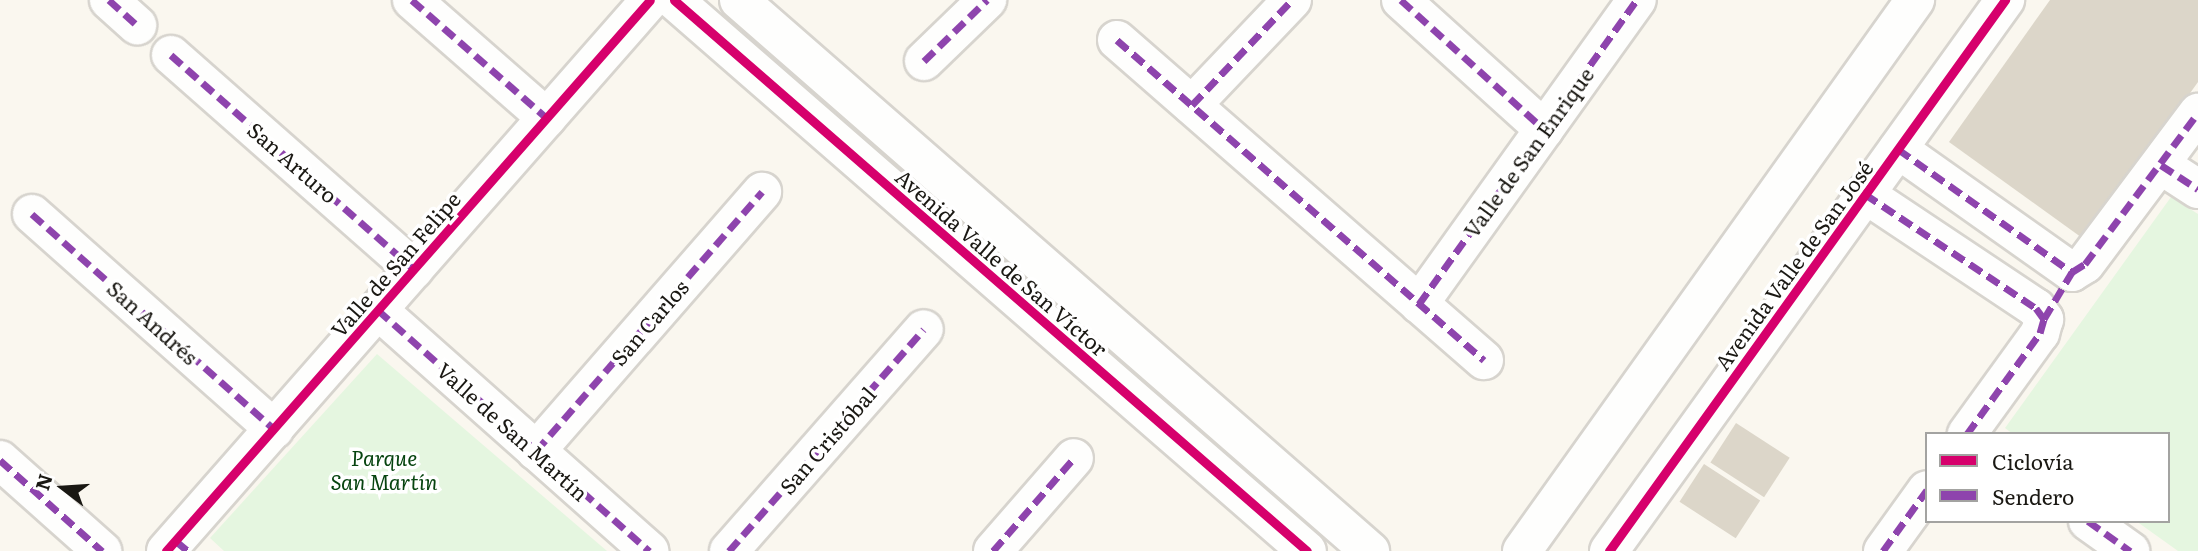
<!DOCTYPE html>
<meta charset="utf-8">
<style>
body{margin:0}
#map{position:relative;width:2198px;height:551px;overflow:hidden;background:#faf7ef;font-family:Literata,serif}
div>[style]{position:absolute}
.green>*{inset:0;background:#e5f6e0}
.building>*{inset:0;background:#dcd6c9;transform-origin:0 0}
.roads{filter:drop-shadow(2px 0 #d7d4ce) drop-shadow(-2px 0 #d7d4ce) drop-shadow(0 2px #d7d4ce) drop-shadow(0 -2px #d7d4ce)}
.minor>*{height:38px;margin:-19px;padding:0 19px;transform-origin:19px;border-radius:19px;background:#fefefd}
.tertiary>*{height:38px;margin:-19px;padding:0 19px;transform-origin:19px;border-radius:19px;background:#fefefd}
.quiet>*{height:7px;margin-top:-3.5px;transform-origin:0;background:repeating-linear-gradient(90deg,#8e44ad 0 14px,transparent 0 21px)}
.cycleway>*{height:9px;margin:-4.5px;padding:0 4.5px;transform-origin:4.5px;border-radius:4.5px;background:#d6006c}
span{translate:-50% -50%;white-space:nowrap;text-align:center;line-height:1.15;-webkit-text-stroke:7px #fff;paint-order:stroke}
.street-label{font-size:21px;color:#1a1813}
.park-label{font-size:21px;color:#074410;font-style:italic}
.legend{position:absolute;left:1925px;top:432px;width:245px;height:91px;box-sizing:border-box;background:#fff;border:2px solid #a3a3a1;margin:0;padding:9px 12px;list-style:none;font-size:21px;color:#1a1813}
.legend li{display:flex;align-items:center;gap:14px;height:35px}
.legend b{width:35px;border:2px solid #a3a3a1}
.north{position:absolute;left:28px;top:453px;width:70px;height:70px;-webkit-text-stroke:5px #fff;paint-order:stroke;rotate:287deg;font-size:19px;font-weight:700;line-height:28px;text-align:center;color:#1a1813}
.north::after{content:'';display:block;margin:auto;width:24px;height:32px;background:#1a1813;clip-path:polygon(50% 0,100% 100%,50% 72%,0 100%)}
</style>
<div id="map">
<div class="green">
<div style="clip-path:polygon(2171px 197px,2198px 214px,2198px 551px,2178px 551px,2136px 521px,2168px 521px,2168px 434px,2013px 434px,2005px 428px)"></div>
<div style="clip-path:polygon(377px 354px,607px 551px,224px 551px,210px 538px)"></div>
</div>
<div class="building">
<div style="clip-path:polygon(2050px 0,2198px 0,2198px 82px,2085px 240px,1949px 142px)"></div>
<div style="left:1736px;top:423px;width:64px;height:47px;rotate:33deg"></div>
<div style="left:1704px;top:464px;width:67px;height:45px;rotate:33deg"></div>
</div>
<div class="roads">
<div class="minor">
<div style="left:109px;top:0;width:38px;rotate:42deg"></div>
<div style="left:412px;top:0;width:179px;rotate:41.2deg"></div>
<div style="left:1401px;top:0;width:193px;rotate:42.1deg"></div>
<div style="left:1117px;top:40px;width:487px;rotate:41.1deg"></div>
<div style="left:171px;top:55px;width:324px;rotate:41.4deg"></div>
<div style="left:924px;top:61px;width:88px;rotate:-44.1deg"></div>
<div style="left:1192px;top:105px;width:145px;rotate:-46.4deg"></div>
<div style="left:1898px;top:149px;width:213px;rotate:35.3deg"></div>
<div style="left:2072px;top:272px;width:15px;rotate:-32deg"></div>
<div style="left:2085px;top:264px;width:189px;rotate:-53.2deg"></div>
<div style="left:2161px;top:165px;width:44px;rotate:33deg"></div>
<div style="left:1865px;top:194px;width:206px;rotate:33.7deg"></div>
<div style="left:2036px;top:308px;width:14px;rotate:54deg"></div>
<div style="left:2044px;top:319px;width:15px;rotate:106deg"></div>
<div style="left:2040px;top:333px;width:125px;rotate:125.9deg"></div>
<div style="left:32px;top:214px;width:324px;rotate:41.6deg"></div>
<div style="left:1419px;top:304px;width:374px;rotate:-54.4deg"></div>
<div style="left:378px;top:310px;width:363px;rotate:41.6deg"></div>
<div style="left:536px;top:451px;width:344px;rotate:-48.9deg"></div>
<div style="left:0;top:460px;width:137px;rotate:41.7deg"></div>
<div style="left:2088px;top:521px;width:52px;rotate:35.5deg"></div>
<div style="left:166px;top:551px;width:733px;rotate:-48.7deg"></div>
<div style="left:729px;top:551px;width:295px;rotate:-48.7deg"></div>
<div style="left:993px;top:551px;width:123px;rotate:-48.9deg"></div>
<div style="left:1883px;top:551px;width:75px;rotate:-54.2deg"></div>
</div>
<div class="tertiary">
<div style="left:674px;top:0;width:839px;rotate:41.04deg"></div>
<div style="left:739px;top:0;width:838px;rotate:41.13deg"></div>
<div style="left:1522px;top:551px;width:677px;rotate:-54.5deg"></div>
<div style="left:1609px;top:551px;width:679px;rotate:-54.3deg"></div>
</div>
</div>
<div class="quiet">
<div style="left:109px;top:0;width:38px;rotate:42deg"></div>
<div style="left:412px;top:0;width:179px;rotate:41.2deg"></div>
<div style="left:1401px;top:0;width:193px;rotate:42.1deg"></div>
<div style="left:1117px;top:40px;width:487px;rotate:41.1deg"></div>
<div style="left:171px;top:55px;width:324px;rotate:41.4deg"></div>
<div style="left:924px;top:61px;width:88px;rotate:-44.1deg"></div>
<div style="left:1192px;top:105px;width:145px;rotate:-46.4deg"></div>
<div style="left:1898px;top:149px;width:213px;rotate:35.3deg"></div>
<div style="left:2161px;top:165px;width:44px;rotate:33deg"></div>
<div style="left:1865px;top:194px;width:206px;rotate:33.7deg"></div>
<div style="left:2036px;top:308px;width:14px;rotate:54deg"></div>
<div style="left:32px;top:214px;width:324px;rotate:41.6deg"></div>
<div style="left:1419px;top:304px;width:374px;rotate:-54.4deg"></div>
<div style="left:378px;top:310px;width:363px;rotate:41.6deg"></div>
<div style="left:1967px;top:434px;width:125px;rotate:-54.1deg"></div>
<div style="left:2040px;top:333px;width:15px;rotate:-74deg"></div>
<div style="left:2044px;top:319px;width:55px;rotate:-59.2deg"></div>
<div style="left:2072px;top:272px;width:15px;rotate:-32deg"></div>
<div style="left:2085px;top:264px;width:189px;rotate:-53.2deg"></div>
<div style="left:536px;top:451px;width:344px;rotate:-48.9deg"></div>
<div style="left:0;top:460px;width:137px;rotate:41.7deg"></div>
<div style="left:2088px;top:521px;width:52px;rotate:35.5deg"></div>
<div style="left:176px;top:541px;width:16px;rotate:40deg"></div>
<div style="left:729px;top:551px;width:295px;rotate:-48.7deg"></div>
<div style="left:993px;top:551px;width:123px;rotate:-48.9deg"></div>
<div style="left:1883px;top:551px;width:75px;rotate:-54.2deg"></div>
</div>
<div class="cycleway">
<div style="left:674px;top:0;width:839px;rotate:41.04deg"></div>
<div style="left:166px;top:551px;width:733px;rotate:-48.7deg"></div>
<div style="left:1609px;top:551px;width:679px;rotate:-54.3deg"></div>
</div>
<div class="street-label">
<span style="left:1528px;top:152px;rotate:-54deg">Valle de San Enrique</span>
<span style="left:293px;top:162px;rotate:41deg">San Arturo</span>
<span style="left:1002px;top:262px;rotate:41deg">Avenida Valle de San Víctor</span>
<span style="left:395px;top:264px;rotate:-49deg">Valle de San Felipe</span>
<span style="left:1793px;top:265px;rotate:-54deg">Avenida Valle de San José</span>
<span style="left:153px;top:322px;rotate:42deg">San Andrés</span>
<span style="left:649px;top:322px;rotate:-49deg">San Carlos</span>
<span style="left:513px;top:431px;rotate:42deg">Valle de San Martín</span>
<span style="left:827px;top:440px;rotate:-49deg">San Cristóbal</span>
</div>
<div class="park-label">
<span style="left:384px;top:469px">Parque<br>San Martín</span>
</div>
<ul class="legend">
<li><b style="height:9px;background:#d6006c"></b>Ciclovía</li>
<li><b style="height:9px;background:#8e44ad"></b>Sendero</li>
</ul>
<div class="north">N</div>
</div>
